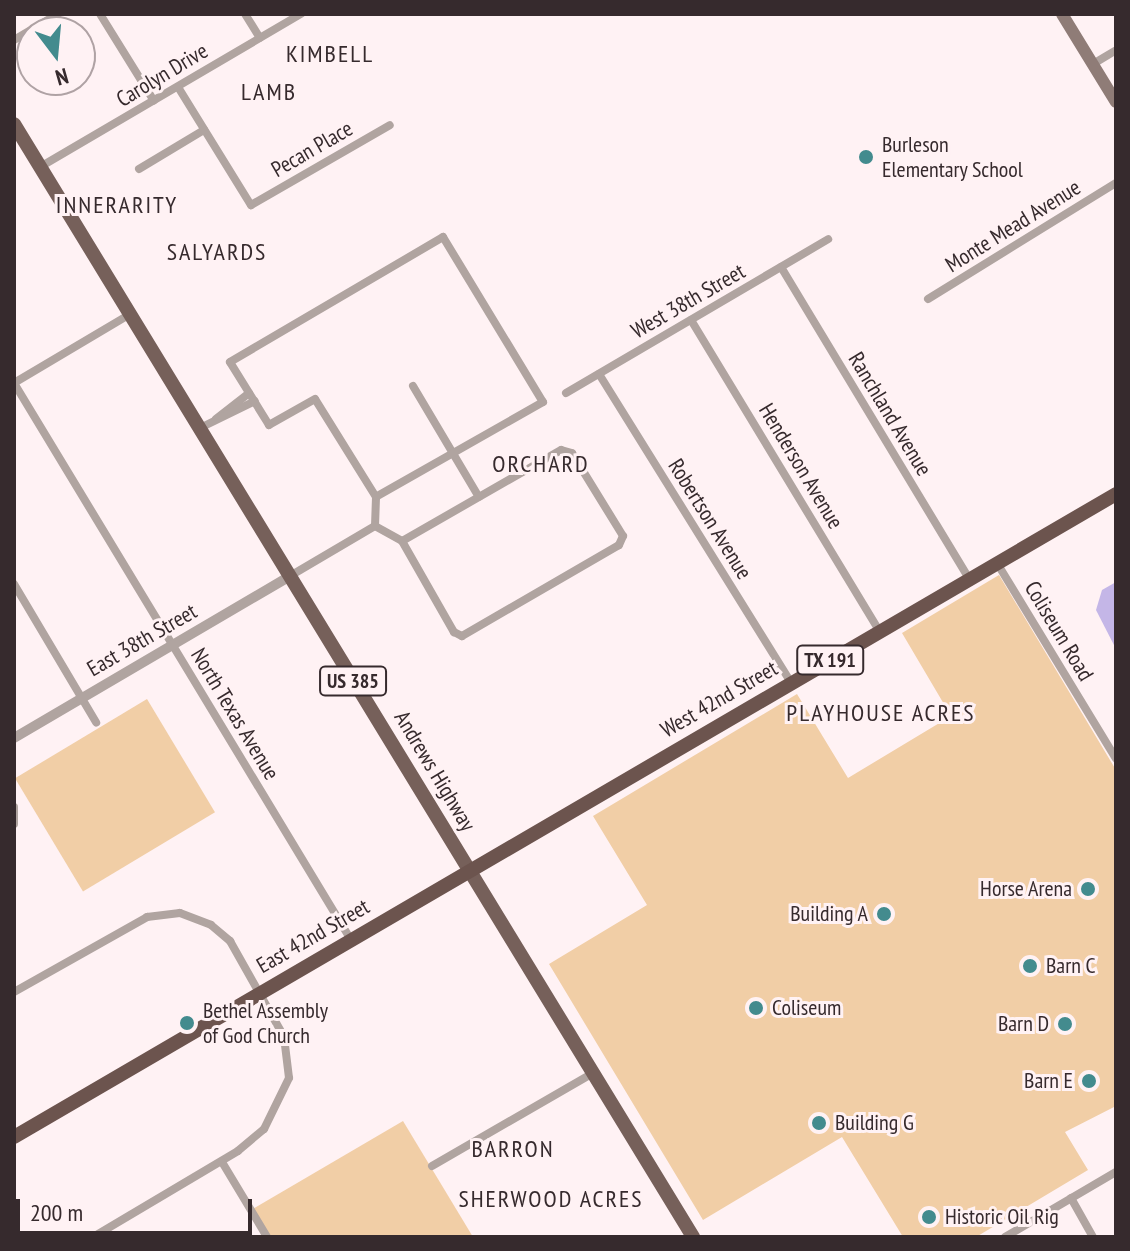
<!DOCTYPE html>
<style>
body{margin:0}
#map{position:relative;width:1130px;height:1251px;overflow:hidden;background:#fff2f4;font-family:"PT Sans Narrow",sans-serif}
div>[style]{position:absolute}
.green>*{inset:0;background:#f1cea6;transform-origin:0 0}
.water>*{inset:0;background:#c4b6e7}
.minor>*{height:8px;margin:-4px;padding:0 4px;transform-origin:4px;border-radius:4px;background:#b0a4a0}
.tertiary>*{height:10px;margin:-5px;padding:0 5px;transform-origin:5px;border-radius:5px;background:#b0a4a0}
.secondary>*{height:12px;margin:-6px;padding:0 6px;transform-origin:6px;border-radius:6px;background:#8f7c77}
.primary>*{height:14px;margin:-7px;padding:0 7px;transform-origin:7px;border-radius:7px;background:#76605a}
.trunk>*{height:14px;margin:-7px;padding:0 7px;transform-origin:7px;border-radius:7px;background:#6c544e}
.dots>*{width:22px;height:22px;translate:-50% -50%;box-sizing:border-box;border:4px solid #fff2f4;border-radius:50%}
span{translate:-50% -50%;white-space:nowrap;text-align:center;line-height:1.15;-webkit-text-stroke:6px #fff2f4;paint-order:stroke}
.shield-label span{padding:2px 6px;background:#fff2f4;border:2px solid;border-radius:6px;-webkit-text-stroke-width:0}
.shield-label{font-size:20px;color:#362a2d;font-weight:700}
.street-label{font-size:22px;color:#362a2d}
.poi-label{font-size:22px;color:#362a2d}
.left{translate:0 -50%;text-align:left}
.right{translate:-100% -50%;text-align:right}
.neighbourhood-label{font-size:24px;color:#362a2d;letter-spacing:2px}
.frame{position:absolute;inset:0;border:16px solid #362a2d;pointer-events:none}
.north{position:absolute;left:16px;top:16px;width:80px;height:80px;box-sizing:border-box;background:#fff2f4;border:2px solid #afa2a4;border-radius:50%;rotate:164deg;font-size:22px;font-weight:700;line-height:32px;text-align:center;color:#362a2d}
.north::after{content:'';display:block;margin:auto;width:28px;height:36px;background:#438b8e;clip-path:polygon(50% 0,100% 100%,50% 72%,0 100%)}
.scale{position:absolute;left:16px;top:1199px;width:236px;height:36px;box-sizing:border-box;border:4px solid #362a2d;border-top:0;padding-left:10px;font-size:24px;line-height:28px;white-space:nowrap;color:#362a2d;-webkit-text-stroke:6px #fff2f4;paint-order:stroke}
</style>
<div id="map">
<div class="green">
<div style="clip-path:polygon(999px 575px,1116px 770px,1116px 1106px,1065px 1132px,1088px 1170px,976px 1237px,903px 1237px,842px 1137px,703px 1220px,549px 964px,647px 905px,593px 816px,797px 694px,848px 778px,951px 716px,902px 633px)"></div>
<div style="left:147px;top:699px;width:132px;height:154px;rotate:59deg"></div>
<div style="clip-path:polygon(403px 1121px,473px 1237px,267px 1237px,251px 1210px)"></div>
</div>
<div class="water">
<div style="clip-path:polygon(1116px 582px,1116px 649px,1096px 610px,1102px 590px)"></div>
</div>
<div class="minor">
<div style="left:100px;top:14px;width:102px;rotate:58.2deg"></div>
<div style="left:245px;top:14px;width:28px;rotate:58deg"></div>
<div style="left:14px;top:40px;width:51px;rotate:-30.6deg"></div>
<div style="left:1093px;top:64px;width:27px;rotate:-31deg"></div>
<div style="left:178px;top:87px;width:139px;rotate:58.3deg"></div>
<div style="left:251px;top:205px;width:160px;rotate:-29.9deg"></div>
<div style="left:40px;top:167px;width:303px;rotate:-30.4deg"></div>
<div style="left:139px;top:169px;width:76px;rotate:-31deg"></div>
<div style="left:781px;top:267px;width:364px;rotate:58.9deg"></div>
<div style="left:928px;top:299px;width:221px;rotate:-31.7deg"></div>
<div style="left:691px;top:320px;width:363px;rotate:58.8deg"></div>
<div style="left:599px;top:374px;width:364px;rotate:58.1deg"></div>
<div style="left:14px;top:383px;width:651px;rotate:58.82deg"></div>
<div style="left:14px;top:383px;width:135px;rotate:-30.7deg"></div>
<div style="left:413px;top:386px;width:129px;rotate:59.3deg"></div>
<div style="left:566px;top:393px;width:304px;rotate:-30.4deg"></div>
<div style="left:216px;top:419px;width:42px;rotate:-38.2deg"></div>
<div style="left:200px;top:428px;width:61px;rotate:-26.1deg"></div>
<div style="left:375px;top:526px;width:29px;rotate:-88deg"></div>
<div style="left:376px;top:497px;width:115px;rotate:-121.9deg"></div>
<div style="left:315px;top:399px;width:53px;rotate:150.5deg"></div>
<div style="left:269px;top:425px;width:74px;rotate:-121.8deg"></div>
<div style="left:230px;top:362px;width:247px;rotate:-30.4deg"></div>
<div style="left:443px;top:237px;width:193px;rotate:58.8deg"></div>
<div style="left:543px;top:402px;width:192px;rotate:150.4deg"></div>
<div style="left:375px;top:526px;width:31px;rotate:29deg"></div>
<div style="left:402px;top:541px;width:105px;rotate:60.3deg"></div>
<div style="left:454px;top:632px;width:9px;rotate:27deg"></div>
<div style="left:462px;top:636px;width:181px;rotate:-30.1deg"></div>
<div style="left:619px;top:545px;width:10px;rotate:-66deg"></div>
<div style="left:623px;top:536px;width:97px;rotate:-121.6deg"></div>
<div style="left:572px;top:453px;width:11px;rotate:-165deg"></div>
<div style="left:561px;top:450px;width:183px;rotate:150.2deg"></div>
<div style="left:997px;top:563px;width:229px;rotate:58.7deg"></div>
<div style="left:290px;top:576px;width:99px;rotate:-30.5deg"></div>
<div style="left:14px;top:584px;width:161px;rotate:59.3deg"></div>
<div style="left:14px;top:807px;width:17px;rotate:90deg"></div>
<div style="left:14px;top:992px;width:153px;rotate:-29.4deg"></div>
<div style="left:147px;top:917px;width:33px;rotate:-7deg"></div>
<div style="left:180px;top:913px;width:33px;rotate:21deg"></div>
<div style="left:211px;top:925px;width:25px;rotate:40deg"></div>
<div style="left:230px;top:941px;width:110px;rotate:60.6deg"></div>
<div style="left:284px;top:1037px;width:41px;rotate:83deg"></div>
<div style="left:289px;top:1078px;width:57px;rotate:116.1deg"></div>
<div style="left:264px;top:1129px;width:34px;rotate:140deg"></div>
<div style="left:238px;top:1151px;width:169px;rotate:149.3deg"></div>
<div style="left:222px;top:1162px;width:87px;rotate:59deg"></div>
<div style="left:432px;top:1166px;width:186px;rotate:-30deg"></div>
<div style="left:1071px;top:1198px;width:45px;rotate:60.6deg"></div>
<div style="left:1005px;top:1237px;width:129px;rotate:-30.4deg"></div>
</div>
<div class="tertiary">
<div style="left:14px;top:738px;width:320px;rotate:-30.4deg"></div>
</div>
<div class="secondary">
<div style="left:1062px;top:14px;width:103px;rotate:58.5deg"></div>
</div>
<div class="primary">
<div style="left:14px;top:124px;width:1304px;rotate:58.61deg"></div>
</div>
<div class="trunk">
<div style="left:14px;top:1137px;width:1276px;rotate:-30.26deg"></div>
</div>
<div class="dots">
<div style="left:866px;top:157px;background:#438b8e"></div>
<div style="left:1088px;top:889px;background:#438b8e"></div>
<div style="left:884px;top:914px;background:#438b8e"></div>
<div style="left:1030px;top:966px;background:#438b8e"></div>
<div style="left:756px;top:1008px;background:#438b8e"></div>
<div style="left:187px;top:1023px;background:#438b8e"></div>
<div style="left:1065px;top:1024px;background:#438b8e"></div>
<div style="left:1089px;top:1081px;background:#438b8e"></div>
<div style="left:819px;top:1123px;background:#438b8e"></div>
<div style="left:929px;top:1217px;background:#438b8e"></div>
</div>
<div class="shield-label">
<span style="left:830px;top:660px">TX 191</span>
<span style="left:353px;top:681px">US 385</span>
</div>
<div class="street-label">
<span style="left:162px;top:75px;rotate:-31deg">Carolyn Drive</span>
<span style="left:312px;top:149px;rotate:-30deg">Pecan Place</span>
<span style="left:1013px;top:226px;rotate:-32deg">Monte Mead Avenue</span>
<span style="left:688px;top:301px;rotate:-30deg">West 38th Street</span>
<span style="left:890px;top:414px;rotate:59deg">Ranchland Avenue</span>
<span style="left:801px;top:466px;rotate:59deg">Henderson Avenue</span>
<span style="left:710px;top:519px;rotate:58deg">Robertson Avenue</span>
<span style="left:1059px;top:631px;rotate:59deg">Coliseum Road</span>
<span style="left:142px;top:640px;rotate:-30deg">East 38th Street</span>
<span style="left:719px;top:699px;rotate:-30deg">West 42nd Street</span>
<span style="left:235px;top:714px;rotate:59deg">North Texas Avenue</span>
<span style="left:435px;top:771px;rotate:59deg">Andrews Highway</span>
<span style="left:313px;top:936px;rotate:-30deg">East 42nd Street</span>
</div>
<div class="poi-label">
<span class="left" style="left:882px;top:157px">Burleson<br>Elementary School</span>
<span class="right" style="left:1072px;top:889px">Horse Arena</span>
<span class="right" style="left:868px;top:914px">Building A</span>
<span class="left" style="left:1046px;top:966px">Barn C</span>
<span class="left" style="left:772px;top:1008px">Coliseum</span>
<span class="left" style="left:203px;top:1023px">Bethel Assembly<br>of God Church</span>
<span class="right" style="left:1049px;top:1024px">Barn D</span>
<span class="right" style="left:1073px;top:1081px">Barn E</span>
<span class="left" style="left:835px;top:1123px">Building G</span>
<span class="left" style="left:945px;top:1217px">Historic Oil Rig</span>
</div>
<div class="neighbourhood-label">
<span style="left:330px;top:54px">KIMBELL</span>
<span style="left:269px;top:92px">LAMB</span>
<span style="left:117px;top:205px">INNERARITY</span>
<span style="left:217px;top:252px">SALYARDS</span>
<span style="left:541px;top:464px">ORCHARD</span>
<span style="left:881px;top:713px">PLAYHOUSE ACRES</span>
<span style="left:513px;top:1149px">BARRON</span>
<span style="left:551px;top:1199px">SHERWOOD ACRES</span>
</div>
<div class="frame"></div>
<div class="north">N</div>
<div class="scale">200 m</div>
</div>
